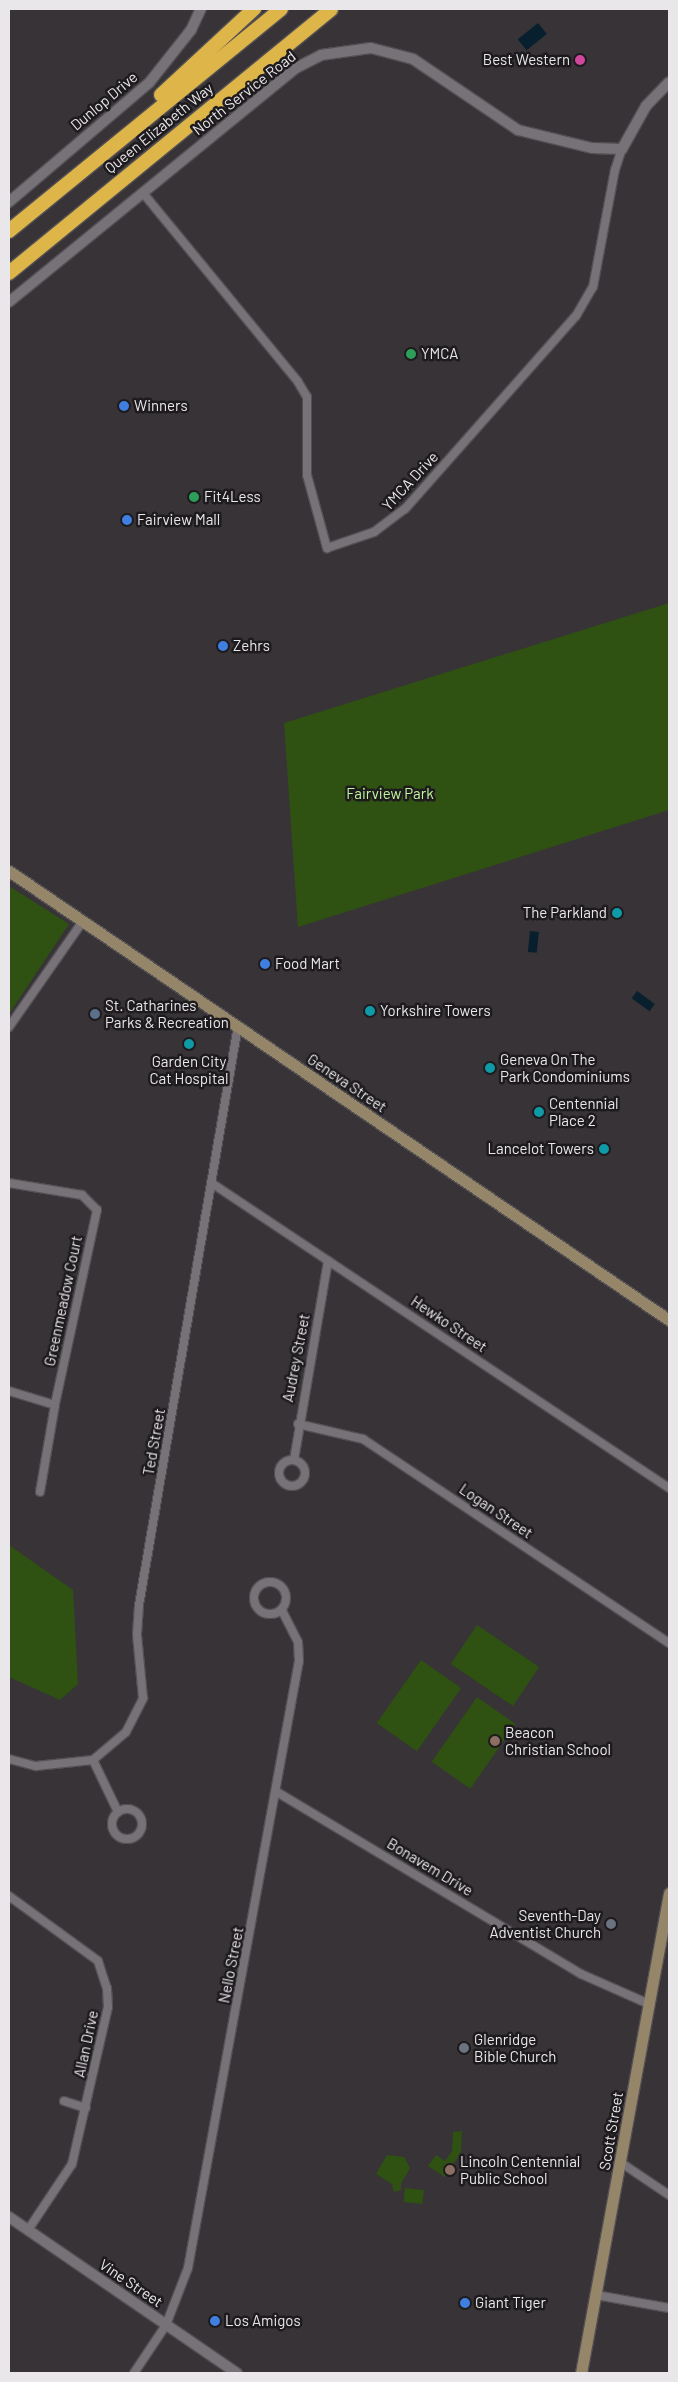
<!DOCTYPE html>
<style>
body{margin:0}
#map{position:relative;width:678px;height:2382px;overflow:hidden;background:#373337;font-family:Barlow,sans-serif}
div>[style]{position:absolute}
.green>*{inset:0;background:#2f5111;transform-origin:0 0}
.water>*{inset:0;background:#08202e;transform-origin:0 0}
.roads{filter:drop-shadow(1px 0 #535053) drop-shadow(-1px 0 #535053) drop-shadow(0 1px #535053) drop-shadow(0 -1px #535053)}
.minor>*{height:8px;margin:-4px;padding:0 4px;transform-origin:4px;border-radius:4px;background:#777277}
.minor>.ring{margin:-4px;padding:0;box-sizing:content-box;background:none;border:8px solid #777277;border-radius:50%}
.tertiary>*{height:10px;margin:-5px;padding:0 5px;transform-origin:5px;border-radius:5px;background:#777277}
.secondary>*{height:11px;margin:-5.5px;padding:0 5.5px;transform-origin:5.5px;border-radius:5.5px;background:#968669}
.motorway>*{height:14px;margin:-7px;padding:0 7px;transform-origin:7px;border-radius:7px;background:#ddb548}
.dots>*{width:14px;height:14px;translate:-50% -50%;box-sizing:border-box;border:2px solid #1d1b1d;border-radius:50%}
span{translate:-50% -50%;white-space:nowrap;text-align:center;line-height:1.15;-webkit-text-stroke:5px #1d1b1d;paint-order:stroke}
.poi-label{font-size:15px;color:#eae7ea}
.right{translate:-100% -50%;text-align:right}
.left{translate:0 -50%;text-align:left}
.street-label{font-size:15px;color:#eae7ea}
.park-label{font-size:15px;color:#c0f69c}
.frame{position:absolute;inset:0;border:10px solid #eae7ea;pointer-events:none}
</style>
<div id="map">
<div class="green">
<div style="clip-path:polygon(669px 603px,669px 810px,298px 927px,284px 723px)"></div>
<div style="clip-path:polygon(9px 886px,69px 924px,9px 1014px)"></div>
<div style="clip-path:polygon(9px 1545px,73px 1590px,78px 1684px,60px 1700px,9px 1677px)"></div>
<div style="left:477px;top:1625px;width:75px;height:47px;rotate:34deg"></div>
<div style="left:421px;top:1660px;width:49px;height:77px;rotate:35deg"></div>
<div style="left:477px;top:1697px;width:47px;height:79px;rotate:35deg"></div>
<div style="clip-path:polygon(462px 2131px,461px 2152px,445px 2177px,428px 2166px,436px 2155px,445px 2161px,452px 2151px,453px 2132px)"></div>
<div style="clip-path:polygon(387px 2155px,404px 2157px,410px 2168px,401px 2184px,401px 2190px,394px 2192px,392px 2184px,376px 2174px)"></div>
<div style="left:405px;top:2188px;width:19px;height:14px;rotate:6deg"></div>
</div>
<div class="water">
<div style="left:538px;top:23px;width:14px;height:26px;rotate:51deg"></div>
<div style="left:530px;top:931px;width:9px;height:21px;rotate:6deg"></div>
<div style="left:637px;top:991px;width:22px;height:9px;rotate:36deg"></div>
</div>
<div class="roads">
<div class="minor">
<div style="left:143px;top:193px;width:244px;rotate:50.6deg"></div>
<div style="left:298px;top:382px;width:17px;rotate:59deg"></div>
<div style="left:307px;top:397px;width:78px;rotate:90deg"></div>
<div style="left:307px;top:475px;width:76px;rotate:74.7deg"></div>
<div style="left:327px;top:548px;width:50px;rotate:-18.8deg"></div>
<div style="left:374px;top:532px;width:39px;rotate:-37deg"></div>
<div style="left:405px;top:509px;width:258px;rotate:-48.5deg"></div>
<div style="left:576px;top:316px;width:34px;rotate:-60deg"></div>
<div style="left:593px;top:287px;width:119px;rotate:-79.4deg"></div>
<div style="left:615px;top:170px;width:22px;rotate:-72deg"></div>
<div style="left:9px;top:1027px;width:129px;rotate:-55.1deg"></div>
<div style="left:9px;top:1183px;width:74px;rotate:9.3deg"></div>
<div style="left:82px;top:1195px;width:21px;rotate:45deg"></div>
<div style="left:97px;top:1210px;width:199px;rotate:102.2deg"></div>
<div style="left:55px;top:1405px;width:88px;rotate:99.8deg"></div>
<div style="left:213px;top:1184px;width:548px;rotate:33.69deg"></div>
<div style="left:9px;top:1391px;width:48px;rotate:16.9deg"></div>
<div style="left:298px;top:1424px;width:67px;rotate:13deg"></div>
<div style="left:363px;top:1439px;width:368px;rotate:33.7deg"></div>
<div class="ring" style="left:279px;top:1460px;width:18px;height:18px"></div>
<div style="left:294px;top:1460px;width:202px;rotate:-80.3deg"></div>
<div class="ring" style="left:254px;top:1582px;width:24px;height:24px"></div>
<div style="left:9px;top:1759px;width:28px;rotate:15deg"></div>
<div style="left:36px;top:1766px;width:57px;rotate:-6deg"></div>
<div style="left:93px;top:1760px;width:43px;rotate:-40.3deg"></div>
<div style="left:126px;top:1732px;width:38px;rotate:-63deg"></div>
<div style="left:143px;top:1698px;width:64px;rotate:-95.4deg"></div>
<div style="left:137px;top:1634px;width:29px;rotate:-86deg"></div>
<div style="left:139px;top:1605px;width:587px;rotate:-80.3deg"></div>
<div style="left:93px;top:1760px;width:58px;rotate:64.3deg"></div>
<div style="left:277px;top:1792px;width:354px;rotate:30.9deg"></div>
<div style="left:581px;top:1974px;width:74px;rotate:23.8deg"></div>
<div class="ring" style="left:112px;top:1809px;width:22px;height:22px"></div>
<div style="left:9px;top:1896px;width:110px;rotate:36.1deg"></div>
<div style="left:98px;top:1961px;width:28px;rotate:72deg"></div>
<div style="left:107px;top:1988px;width:19px;rotate:87deg"></div>
<div style="left:108px;top:2007px;width:161px;rotate:102.9deg"></div>
<div style="left:72px;top:2164px;width:79px;rotate:123.7deg"></div>
<div style="left:64px;top:2101px;width:23px;rotate:18deg"></div>
<div style="left:620px;top:2162px;width:59px;rotate:34deg"></div>
<div style="left:596px;top:2295px;width:74px;rotate:10.1deg"></div>
<div style="left:134px;top:2373px;width:58px;rotate:-56.3deg"></div>
<div style="left:166px;top:2325px;width:61px;rotate:-68.9deg"></div>
<div style="left:188px;top:2268px;width:617px;rotate:-79.64deg"></div>
<div style="left:299px;top:1661px;width:19px;rotate:-93deg"></div>
<div style="left:298px;top:1642px;width:36px;rotate:-117deg"></div>
</div>
<div class="tertiary">
<div style="left:9px;top:202px;width:184px;rotate:-40.4deg"></div>
<div style="left:149px;top:83px;width:68px;rotate:-51.6deg"></div>
<div style="left:191px;top:30px;width:23px;rotate:-65deg"></div>
<div style="left:9px;top:302px;width:370px;rotate:-39.2deg"></div>
<div style="left:296px;top:68px;width:28px;rotate:-27deg"></div>
<div style="left:321px;top:55px;width:50px;rotate:-8deg"></div>
<div style="left:371px;top:48px;width:43px;rotate:14.7deg"></div>
<div style="left:413px;top:59px;width:127px;rotate:34.1deg"></div>
<div style="left:518px;top:130px;width:76px;rotate:13.7deg"></div>
<div style="left:592px;top:148px;width:30px;rotate:2deg"></div>
<div style="left:622px;top:149px;width:49px;rotate:-60.8deg"></div>
<div style="left:646px;top:106px;width:33px;rotate:-46deg"></div>
<div style="left:9px;top:2217px;width:276px;rotate:34.4deg"></div>
</div>
<div class="secondary">
<div style="left:9px;top:871px;width:798px;rotate:34.23deg"></div>
<div style="left:581px;top:2373px;width:488px;rotate:-79.6deg"></div>
</div>
<div class="motorway">
<div style="left:161px;top:95px;width:127px;rotate:-42.8deg"></div>
<div style="left:9px;top:231px;width:351px;rotate:-39.2deg"></div>
<div style="left:9px;top:273px;width:416px;rotate:-39.3deg"></div>
</div>
</div>
<div class="dots">
<div style="left:580px;top:60px;background:#d1479c"></div>
<div style="left:411px;top:354px;background:#2e9e5b"></div>
<div style="left:124px;top:406px;background:#3f7fe0"></div>
<div style="left:194px;top:497px;background:#2e9e5b"></div>
<div style="left:127px;top:520px;background:#3f7fe0"></div>
<div style="left:223px;top:646px;background:#3f7fe0"></div>
<div style="left:617px;top:913px;background:#0f9aa8"></div>
<div style="left:265px;top:964px;background:#3f7fe0"></div>
<div style="left:370px;top:1011px;background:#0f9aa8"></div>
<div style="left:95px;top:1014px;background:#5c6f8a"></div>
<div style="left:189px;top:1044px;background:#0f9aa8"></div>
<div style="left:490px;top:1068px;background:#0f9aa8"></div>
<div style="left:539px;top:1112px;background:#0f9aa8"></div>
<div style="left:604px;top:1149px;background:#0f9aa8"></div>
<div style="left:495px;top:1741px;background:#8d6e63"></div>
<div style="left:611px;top:1924px;background:#6b7280"></div>
<div style="left:464px;top:2048px;background:#6b7280"></div>
<div style="left:450px;top:2170px;background:#8d6e63"></div>
<div style="left:465px;top:2303px;background:#3f7fe0"></div>
<div style="left:215px;top:2321px;background:#3f7fe0"></div>
</div>
<div class="poi-label">
<span class="right" style="left:570px;top:60px">Best Western</span>
<span class="left" style="left:421px;top:354px">YMCA</span>
<span class="left" style="left:134px;top:406px">Winners</span>
<span class="left" style="left:204px;top:497px">Fit4Less</span>
<span class="left" style="left:137px;top:520px">Fairview Mall</span>
<span class="left" style="left:233px;top:646px">Zehrs</span>
<span class="right" style="left:607px;top:913px">The Parkland</span>
<span class="left" style="left:275px;top:964px">Food Mart</span>
<span class="left" style="left:105px;top:1014px">St. Catharines<br>Parks &amp; Recreation</span>
<span class="left" style="left:380px;top:1011px">Yorkshire Towers</span>
<span class="left" style="left:500px;top:1068px">Geneva On The<br>Park Condominiums</span>
<span style="left:189px;top:1070px">Garden City<br>Cat Hospital</span>
<span class="left" style="left:549px;top:1112px">Centennial<br>Place 2</span>
<span class="right" style="left:594px;top:1149px">Lancelot Towers</span>
<span class="left" style="left:505px;top:1741px">Beacon<br>Christian School</span>
<span class="right" style="left:601px;top:1924px">Seventh-Day<br>Adventist Church</span>
<span class="left" style="left:474px;top:2048px">Glenridge<br>Bible Church</span>
<span class="left" style="left:460px;top:2170px">Lincoln Centennial<br>Public School</span>
<span class="left" style="left:475px;top:2303px">Giant Tiger</span>
<span class="left" style="left:225px;top:2321px">Los Amigos</span>
</div>
<div class="street-label">
<span style="left:244px;top:93px;rotate:-38deg">North Service Road</span>
<span style="left:104px;top:101px;rotate:-40deg">Dunlop Drive</span>
<span style="left:159px;top:128px;rotate:-39deg">Queen Elizabeth Way</span>
<span style="left:410px;top:481px;rotate:-47deg">YMCA Drive</span>
<span style="left:347px;top:1083px;rotate:34deg">Geneva Street</span>
<span style="left:63px;top:1301px;rotate:-78deg">Greenmeadow Court</span>
<span style="left:449px;top:1324px;rotate:34deg">Hewko Street</span>
<span style="left:296px;top:1358px;rotate:-79deg">Audrey Street</span>
<span style="left:154px;top:1442px;rotate:-80deg">Ted Street</span>
<span style="left:496px;top:1511px;rotate:34deg">Logan Street</span>
<span style="left:430px;top:1867px;rotate:31deg">Bonavem Drive</span>
<span style="left:231px;top:1965px;rotate:-79deg">Nello Street</span>
<span style="left:86px;top:2044px;rotate:-78deg">Allan Drive</span>
<span style="left:611px;top:2131px;rotate:-80deg">Scott Street</span>
<span style="left:131px;top:2283px;rotate:34deg">Vine Street</span>
</div>
<div class="park-label">
<span style="left:390px;top:794px">Fairview Park</span>
</div>
<div class="frame"></div>
</div>
